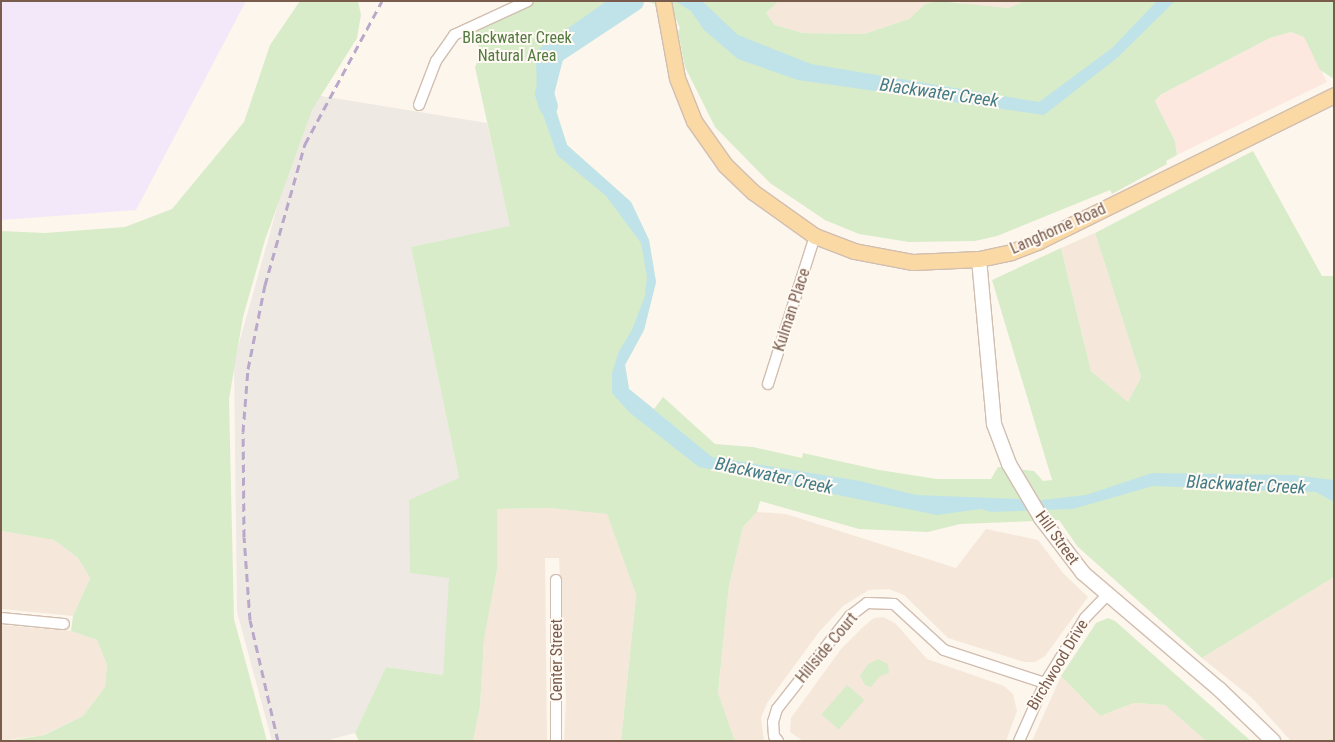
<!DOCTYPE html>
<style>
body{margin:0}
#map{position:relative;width:1335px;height:742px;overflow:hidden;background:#fdf6ec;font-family:"Roboto Condensed",sans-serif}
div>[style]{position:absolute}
.residential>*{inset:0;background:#f5e8da}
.commercial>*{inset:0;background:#fde8e0}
.industrial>*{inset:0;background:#efe9e4}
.education>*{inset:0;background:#f3e8fa}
.green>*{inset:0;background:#d8ecc9;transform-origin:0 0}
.water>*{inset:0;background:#bfe3e8}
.river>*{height:19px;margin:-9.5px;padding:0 9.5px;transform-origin:9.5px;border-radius:9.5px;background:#bfe3e8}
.roads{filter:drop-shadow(1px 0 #d1beb0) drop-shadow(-1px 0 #d1beb0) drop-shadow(0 1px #d1beb0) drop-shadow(0 -1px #d1beb0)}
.street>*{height:10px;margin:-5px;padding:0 5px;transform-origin:5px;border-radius:5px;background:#fff}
.secondary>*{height:14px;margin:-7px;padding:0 7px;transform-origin:7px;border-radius:7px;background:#fff}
.primary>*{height:15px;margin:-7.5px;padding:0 7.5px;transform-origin:7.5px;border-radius:7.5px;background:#fbd9a5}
.rail>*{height:3px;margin-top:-1.5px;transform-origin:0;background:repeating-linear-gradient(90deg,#b9a8c9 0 8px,transparent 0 13px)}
span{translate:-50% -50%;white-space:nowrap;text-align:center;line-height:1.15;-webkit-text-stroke:4px #fffaf3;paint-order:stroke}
.park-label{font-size:16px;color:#537a41}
.street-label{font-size:16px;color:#7a5c4d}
.water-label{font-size:18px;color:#437c86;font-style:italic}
.frame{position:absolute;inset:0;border:2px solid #7a5c4d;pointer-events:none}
</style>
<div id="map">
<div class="residential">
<div style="clip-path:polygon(779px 1px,938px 1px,925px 4px,909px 19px,864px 34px,803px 33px,775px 25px,766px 13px)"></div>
<div style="clip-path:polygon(955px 1px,1025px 1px,1008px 8px,972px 6px)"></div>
<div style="clip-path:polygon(1095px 233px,1141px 377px,1128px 402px,1091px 371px,1061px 248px)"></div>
<div style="clip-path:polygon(550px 508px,607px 513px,636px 595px,621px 741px,564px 741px,566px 700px,559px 558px,545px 558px,547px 741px,473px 741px,480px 707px,484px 640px,497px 570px,496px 509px)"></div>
<div style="clip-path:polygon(757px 512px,786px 514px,956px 568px,986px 529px,1038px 540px,1063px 573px,1088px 597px,1045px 656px,1035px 662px,1024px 662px,948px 638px,904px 595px,889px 589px,869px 590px,843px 606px,819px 632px,767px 703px,761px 718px,764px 741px,735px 741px,718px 694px,729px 586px,743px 527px)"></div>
<div style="clip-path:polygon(1px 531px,54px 540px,78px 558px,90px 578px,73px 616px,1px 609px)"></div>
<div style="clip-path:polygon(1334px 577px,1334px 741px,1291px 741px,1252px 698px,1202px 658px)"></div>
<div style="clip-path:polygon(883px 617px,895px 623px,927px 659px,1004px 686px,1013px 694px,1017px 711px,1006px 741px,803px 741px,790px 732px,791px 718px,841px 649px,863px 627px,874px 618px)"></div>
<div style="clip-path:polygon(1px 625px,71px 631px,97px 640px,107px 665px,105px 687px,83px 716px,43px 735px,1px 741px)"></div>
<div style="clip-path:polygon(1061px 676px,1100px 716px,1134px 703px,1165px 705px,1206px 741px,1032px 741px)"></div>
</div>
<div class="commercial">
<div style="clip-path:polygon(1291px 32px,1304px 37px,1327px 82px,1177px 155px,1175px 141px,1155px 101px,1160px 95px,1270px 38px)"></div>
</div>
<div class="industrial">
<div style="clip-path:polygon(309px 94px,487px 123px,511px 227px,411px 247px,459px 478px,443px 675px,386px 667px,355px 733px,325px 741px,272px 741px,237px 612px,234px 361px)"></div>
</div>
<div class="education">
<div style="clip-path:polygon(1px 1px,246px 1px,136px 210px,1px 220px)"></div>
</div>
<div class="green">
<div style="clip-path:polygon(300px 1px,358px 1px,361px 15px,357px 38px,312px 110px,265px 240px,243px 317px,229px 399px,234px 619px,267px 741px,7px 741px,44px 735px,83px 716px,105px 687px,107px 665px,97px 640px,71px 631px,73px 616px,90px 578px,78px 558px,54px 540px,1px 531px,1px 231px,45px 233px,125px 227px,172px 209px,244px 122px,270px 45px)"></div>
<div style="clip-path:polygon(529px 1px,779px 1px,766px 13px,775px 25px,803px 33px,864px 34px,909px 19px,925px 4px,938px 1px,1008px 8px,1025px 1px,1334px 1px,1334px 79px,1320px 70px,1304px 37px,1291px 32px,1270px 38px,1160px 95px,1155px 101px,1175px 141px,1177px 155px,1166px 161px,1167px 164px,1112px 194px,1110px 190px,997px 236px,975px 241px,909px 242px,859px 234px,825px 220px,770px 183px,715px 127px,685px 67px,678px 32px,680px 28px,672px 10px,646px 1px,618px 11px,554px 54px,547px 81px,567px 145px,631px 202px,649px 240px,656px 282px,644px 330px,625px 365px,629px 389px,654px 409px,663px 397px,715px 444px,753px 447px,802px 458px,803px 453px,879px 470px,937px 479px,991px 479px,998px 467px,1034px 471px,1043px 481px,1052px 480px,992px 280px,1061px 248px,1091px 371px,1128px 402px,1141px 377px,1095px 233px,1253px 151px,1322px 276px,1334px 276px,1334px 577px,1202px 658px,1078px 547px,1059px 520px,960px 524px,928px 532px,859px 529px,760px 501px,757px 512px,743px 527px,729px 586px,718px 693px,735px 741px,621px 741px,636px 595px,607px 514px,550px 508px,497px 509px,497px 570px,484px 640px,480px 707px,473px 741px,359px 741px,355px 733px,386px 667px,443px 675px,449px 578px,410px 573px,409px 500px,459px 478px,411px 247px,510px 226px,475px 67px,480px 55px,475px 24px)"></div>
<div style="clip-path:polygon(1108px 618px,1115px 621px,1251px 741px,1206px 741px,1165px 705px,1134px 703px,1100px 716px,1061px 676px,1096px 623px)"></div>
<div style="clip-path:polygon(878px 659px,888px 664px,889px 673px,880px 676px,871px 687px,865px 685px,860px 676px,868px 664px)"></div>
<div style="left:847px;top:685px;width:23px;height:39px;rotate:41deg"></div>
</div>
<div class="water">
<div style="clip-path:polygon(607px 1px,646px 1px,594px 22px,550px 56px,546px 75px,550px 93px,567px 145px,631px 202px,649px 240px,656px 282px,644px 330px,625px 365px,629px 389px,712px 457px,860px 481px,916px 495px,1042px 500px,1086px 495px,1152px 473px,1292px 475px,1334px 480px,1334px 502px,1316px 492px,1153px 486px,1073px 509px,991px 512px,981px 509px,937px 515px,699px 467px,630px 413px,612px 393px,612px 373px,619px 351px,632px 330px,645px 296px,647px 276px,641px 243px,606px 196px,557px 155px,537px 97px,536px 56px,541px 47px)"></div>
<div style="clip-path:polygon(675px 1px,702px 1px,738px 35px,811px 64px,1039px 102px,1112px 48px,1157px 1px,1175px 1px,1117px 58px,1044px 115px,798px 80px,738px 59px,704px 30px,691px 11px)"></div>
</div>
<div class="river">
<div style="left:548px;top:106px;width:14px;rotate:-107deg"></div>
<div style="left:544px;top:93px;width:40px;rotate:-75.6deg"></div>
<div style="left:554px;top:54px;width:96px;rotate:-33.5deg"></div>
</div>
<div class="roads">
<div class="street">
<div style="left:419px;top:105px;width:47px;rotate:-68.9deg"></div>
<div style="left:436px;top:61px;width:32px;rotate:-55deg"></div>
<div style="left:454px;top:35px;width:81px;rotate:-24.7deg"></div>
<div style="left:768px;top:384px;width:155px;rotate:-72.4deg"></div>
<div style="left:1px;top:618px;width:63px;rotate:5.4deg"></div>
<div style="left:556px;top:741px;width:161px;rotate:-90deg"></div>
<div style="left:778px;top:741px;width:6px;rotate:-129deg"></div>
<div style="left:774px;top:736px;width:14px;rotate:-94deg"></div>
<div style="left:773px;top:722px;width:14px;rotate:-73deg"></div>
<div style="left:777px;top:709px;width:118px;rotate:-51.9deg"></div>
<div style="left:850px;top:616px;width:21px;rotate:-37deg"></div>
<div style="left:867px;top:603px;width:27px;rotate:2deg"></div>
<div style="left:894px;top:604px;width:68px;rotate:42.6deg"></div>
<div style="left:944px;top:650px;width:106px;rotate:18.1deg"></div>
<div style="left:1019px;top:741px;width:64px;rotate:-65.9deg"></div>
<div style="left:1045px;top:683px;width:76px;rotate:-58.4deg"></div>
<div style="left:1085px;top:618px;width:32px;rotate:-46deg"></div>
</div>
<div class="secondary">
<div style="left:979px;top:259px;width:166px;rotate:84.8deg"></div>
<div style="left:994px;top:424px;width:43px;rotate:69.4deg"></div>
<div style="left:1009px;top:464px;width:63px;rotate:59.3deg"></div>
<div style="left:1041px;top:518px;width:69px;rotate:52.6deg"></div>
<div style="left:1083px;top:573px;width:179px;rotate:40.5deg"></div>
<div style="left:1219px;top:689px;width:75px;rotate:43.9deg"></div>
</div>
<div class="primary">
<div style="left:663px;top:1px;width:78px;rotate:79.7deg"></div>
<div style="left:677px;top:78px;width:46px;rotate:68.4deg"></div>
<div style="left:694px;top:121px;width:54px;rotate:54.8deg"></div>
<div style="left:725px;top:165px;width:39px;rotate:44deg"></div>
<div style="left:753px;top:192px;width:76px;rotate:35.4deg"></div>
<div style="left:815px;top:236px;width:42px;rotate:21deg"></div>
<div style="left:854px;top:251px;width:60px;rotate:10.6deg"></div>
<div style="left:913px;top:262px;width:66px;rotate:-2.6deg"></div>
<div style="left:979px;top:259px;width:33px;rotate:-12deg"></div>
<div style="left:1011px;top:252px;width:30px;rotate:-21deg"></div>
<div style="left:1039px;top:241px;width:329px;rotate:-26.3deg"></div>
</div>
</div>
<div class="rail">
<div style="left:278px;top:741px;width:124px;rotate:-103deg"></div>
<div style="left:250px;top:620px;width:83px;rotate:-94.1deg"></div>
<div style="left:244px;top:537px;width:105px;rotate:-90.5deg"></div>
<div style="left:243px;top:432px;width:63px;rotate:-85.5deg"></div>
<div style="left:248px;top:369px;width:86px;rotate:-78.6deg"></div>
<div style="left:265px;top:285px;width:147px;rotate:-74.2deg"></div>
<div style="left:305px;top:144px;width:162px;rotate:-61.7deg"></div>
</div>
<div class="park-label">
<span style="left:517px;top:47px">Blackwater Creek<br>Natural Area</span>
</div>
<div class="street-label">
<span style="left:1058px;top:229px;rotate:-24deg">Langhorne Road</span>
<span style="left:792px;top:310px;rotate:-72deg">Kulman Place</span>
<span style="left:1057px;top:538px;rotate:54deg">Hill Street</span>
<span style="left:827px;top:648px;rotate:-50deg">Hillside Court</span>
<span style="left:557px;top:660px;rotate:-90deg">Center Street</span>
<span style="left:1058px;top:665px;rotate:-59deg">Birchwood Drive</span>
</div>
<div class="water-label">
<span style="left:939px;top:93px;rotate:8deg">Blackwater Creek</span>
<span style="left:774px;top:476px;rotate:12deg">Blackwater Creek</span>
<span style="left:1246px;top:485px;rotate:3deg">Blackwater Creek</span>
</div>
<div class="frame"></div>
</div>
